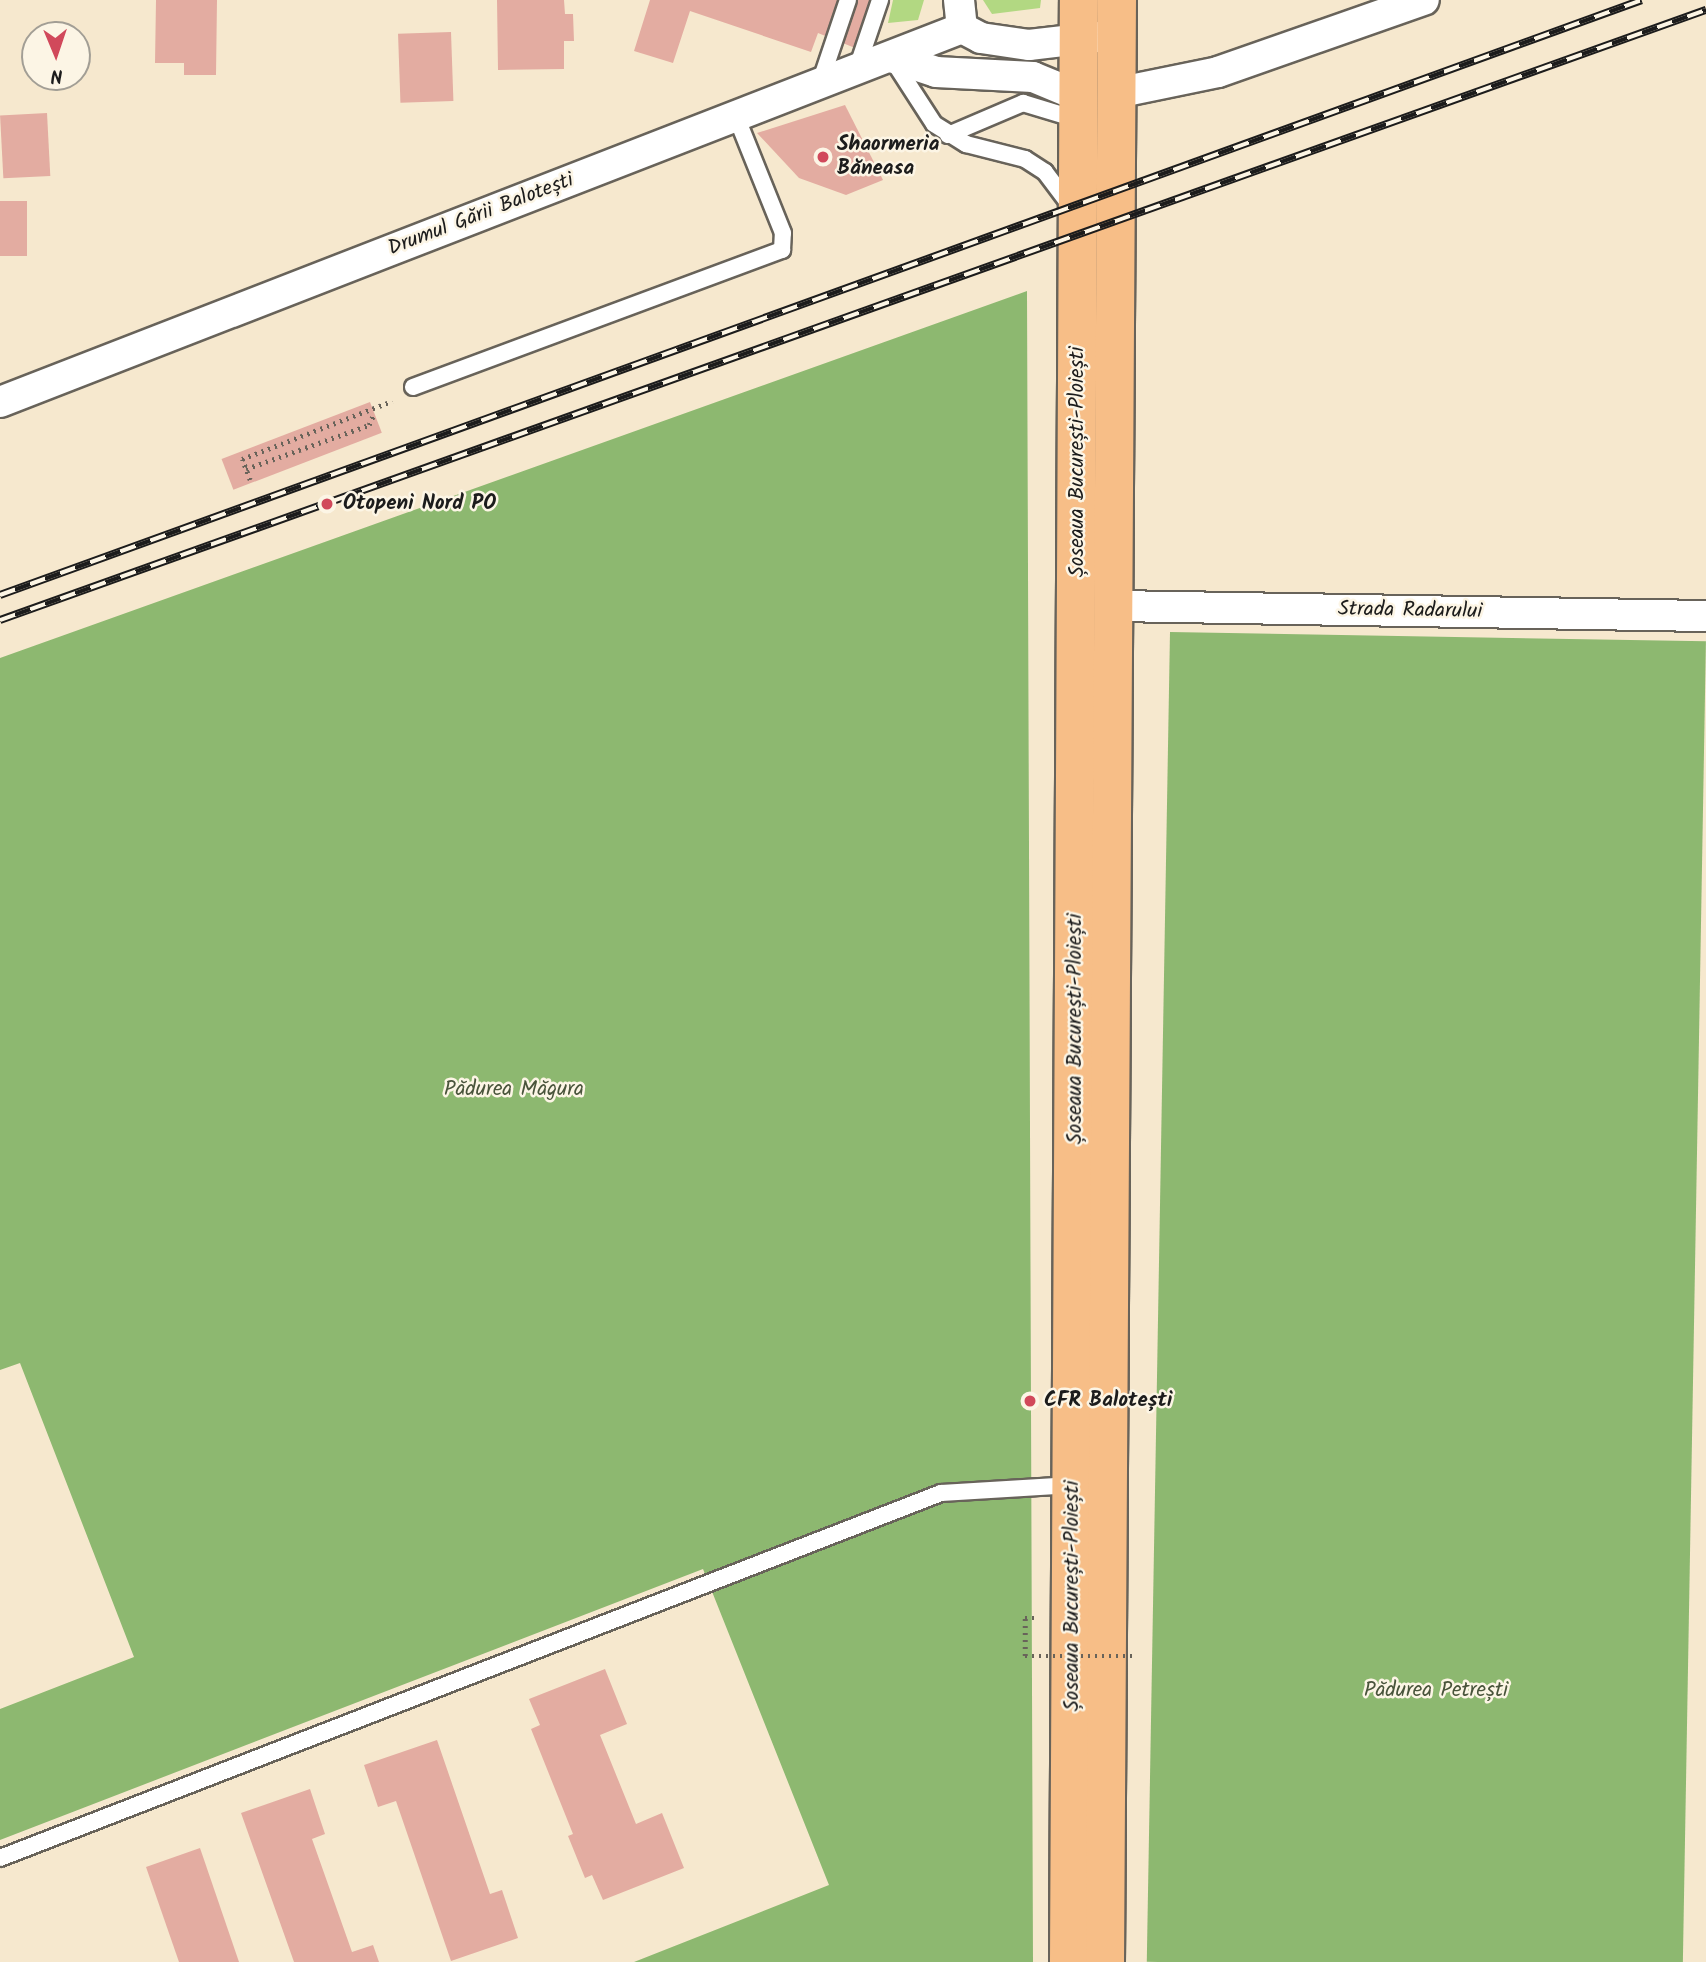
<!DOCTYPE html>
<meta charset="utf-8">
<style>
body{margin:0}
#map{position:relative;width:1706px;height:1962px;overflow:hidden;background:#f6e8ce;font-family:Kalam,sans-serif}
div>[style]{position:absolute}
.green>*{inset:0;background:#b2d882}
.forest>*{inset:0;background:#8db870;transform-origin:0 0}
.building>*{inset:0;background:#e3aca1;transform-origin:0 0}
.path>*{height:4.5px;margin-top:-2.25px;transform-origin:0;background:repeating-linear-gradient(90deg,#68635a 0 2px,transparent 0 7px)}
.roads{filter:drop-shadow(2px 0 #68635a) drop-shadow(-2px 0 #68635a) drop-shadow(0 2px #68635a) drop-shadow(0 -2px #68635a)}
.service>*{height:16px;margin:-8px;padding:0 8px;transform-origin:8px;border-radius:8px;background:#fff}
.minor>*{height:30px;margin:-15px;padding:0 15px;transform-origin:15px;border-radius:15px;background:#fff}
.trunk>*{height:38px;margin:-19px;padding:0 19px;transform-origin:19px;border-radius:19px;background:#f7be87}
.rail>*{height:8px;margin-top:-4px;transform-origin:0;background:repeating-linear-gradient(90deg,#fcf5e5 0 16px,#1c1c1c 0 32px);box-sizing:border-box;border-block:2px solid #1c1c1c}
.path-bridge>*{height:4.5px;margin-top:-2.25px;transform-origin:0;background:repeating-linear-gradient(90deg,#68635a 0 2px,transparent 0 7px)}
.dots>*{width:19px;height:19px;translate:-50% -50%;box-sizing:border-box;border:4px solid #fcf5e5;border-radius:50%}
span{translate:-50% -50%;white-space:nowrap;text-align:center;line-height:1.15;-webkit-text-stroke:5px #fcf5e5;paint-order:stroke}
.poi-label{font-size:21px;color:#1c1c1c;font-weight:700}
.left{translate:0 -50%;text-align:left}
.street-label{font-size:21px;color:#1c1c1c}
.park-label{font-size:21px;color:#49543b}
.north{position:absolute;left:21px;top:21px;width:70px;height:70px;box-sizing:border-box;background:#fcf5e5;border:2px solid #a29e95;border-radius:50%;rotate:178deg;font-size:19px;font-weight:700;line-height:28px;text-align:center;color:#1c1c1c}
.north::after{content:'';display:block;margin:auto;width:24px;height:32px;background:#d1495b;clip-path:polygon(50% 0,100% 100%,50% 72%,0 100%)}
</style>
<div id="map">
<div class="green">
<div style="clip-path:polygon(893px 0,924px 0,918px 20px,888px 23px)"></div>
<div style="clip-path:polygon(983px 0,1041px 0,1040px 8px,992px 14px)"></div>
</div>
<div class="forest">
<div style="clip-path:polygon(1027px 291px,1033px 1962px,634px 1962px,829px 1885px,703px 1569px,0 1840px,0 1709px,134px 1657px,20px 1363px,0 1370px,0 658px)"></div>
<div style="left:1170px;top:632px;width:536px;height:1330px;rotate:1deg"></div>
</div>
<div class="building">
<div style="clip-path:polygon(156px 0,217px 0,216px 75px,184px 75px,184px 63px,155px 63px)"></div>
<div style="clip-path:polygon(497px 0,564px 0,565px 14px,573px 14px,574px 41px,564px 41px,564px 69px,498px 70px)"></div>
<div style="clip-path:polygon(650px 0,882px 0,874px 26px,855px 48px,818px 33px,811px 52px,690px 11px,673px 63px,634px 51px)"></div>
<div style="left:451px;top:32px;width:69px;height:53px;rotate:88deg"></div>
<div style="clip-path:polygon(845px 105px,883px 180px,846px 195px,799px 178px,757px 133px)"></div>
<div style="left:47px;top:113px;width:63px;height:47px;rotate:87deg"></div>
<div style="left:0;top:201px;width:27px;height:55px"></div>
<div style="left:370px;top:402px;width:33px;height:159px;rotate:69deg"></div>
<div style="clip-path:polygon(605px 1669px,627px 1724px,600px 1735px,636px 1824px,662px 1813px,684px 1868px,603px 1900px,592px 1875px,585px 1878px,568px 1836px,573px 1834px,531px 1729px,540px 1725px,529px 1699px)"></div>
<div style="clip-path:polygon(437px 1740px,490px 1894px,502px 1890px,518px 1938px,451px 1961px,396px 1801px,378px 1807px,364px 1765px)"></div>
<div style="clip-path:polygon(310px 1789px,325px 1834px,312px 1839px,352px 1952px,373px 1945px,379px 1962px,294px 1962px,241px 1813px)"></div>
<div style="clip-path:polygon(200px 1848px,239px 1962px,179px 1962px,146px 1867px)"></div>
</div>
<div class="path">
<div style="left:246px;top:469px;width:131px;rotate:-19.7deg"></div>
<div style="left:369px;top:425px;width:12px;rotate:-66deg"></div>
<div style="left:250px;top:480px;width:22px;rotate:-111deg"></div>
<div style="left:242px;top:459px;width:161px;rotate:-21.1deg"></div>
<div style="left:1025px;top:1656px;width:38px;rotate:-90deg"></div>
<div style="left:1025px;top:1618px;width:10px"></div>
</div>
<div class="roads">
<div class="service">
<div style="left:892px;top:59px;width:77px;rotate:57.1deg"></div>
<div style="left:934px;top:124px;width:38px;rotate:32deg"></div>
<div style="left:966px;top:144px;width:61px;rotate:14.3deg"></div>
<div style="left:1025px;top:159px;width:24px;rotate:33deg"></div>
<div style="left:1045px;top:172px;width:40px;rotate:53deg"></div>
<div style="left:856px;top:71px;width:75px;rotate:-71.3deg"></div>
<div style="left:820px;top:83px;width:88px;rotate:-71.4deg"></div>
<div style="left:948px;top:135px;width:82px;rotate:-23.1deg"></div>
<div style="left:1023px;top:103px;width:59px;rotate:16.9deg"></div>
<div style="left:413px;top:387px;width:394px;rotate:-20.4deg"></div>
<div style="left:782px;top:250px;width:17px;rotate:-87deg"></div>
<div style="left:783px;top:233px;width:126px;rotate:-111.9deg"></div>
<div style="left:0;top:1858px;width:1009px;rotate:-21.2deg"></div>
<div style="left:941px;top:1493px;width:132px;rotate:-3.5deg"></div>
</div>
<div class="minor">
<div style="left:959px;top:0;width:28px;rotate:84deg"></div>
<div style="left:962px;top:28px;width:21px;rotate:28deg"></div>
<div style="left:981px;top:38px;width:49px;rotate:8.3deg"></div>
<div style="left:1029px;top:45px;width:68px;rotate:-6.7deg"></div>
<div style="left:891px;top:57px;width:47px;rotate:18.4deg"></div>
<div style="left:936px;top:72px;width:97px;rotate:3deg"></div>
<div style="left:1033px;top:77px;width:50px;rotate:22.4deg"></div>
<div style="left:1116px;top:93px;width:104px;rotate:-11.6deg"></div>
<div style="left:1218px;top:72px;width:218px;rotate:-19.3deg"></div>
<div style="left:0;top:402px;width:1032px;rotate:-21.24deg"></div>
<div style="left:1115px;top:606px;width:591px;rotate:0.97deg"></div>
</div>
<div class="trunk">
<div style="left:1069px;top:1962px;width:1962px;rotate:-89.71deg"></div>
<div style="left:1105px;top:1962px;width:1962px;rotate:-89.65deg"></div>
</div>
</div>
<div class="rail">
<div style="left:0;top:595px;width:1746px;rotate:-19.92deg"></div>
<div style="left:0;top:620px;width:1812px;rotate:-19.68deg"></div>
</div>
<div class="path-bridge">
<div style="left:1025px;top:1656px;width:112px"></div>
</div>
<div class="dots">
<div style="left:823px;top:157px;background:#d1495b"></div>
<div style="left:327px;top:504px;background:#d1495b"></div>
<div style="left:1030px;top:1401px;background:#d1495b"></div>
</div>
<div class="poi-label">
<span class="left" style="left:837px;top:157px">Shaormeria<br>Băneasa</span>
<span class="left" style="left:343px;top:504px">Otopeni Nord PO</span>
<span class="left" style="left:1044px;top:1401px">CFR Balotești</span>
</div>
<div class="street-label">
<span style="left:481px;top:215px;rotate:-21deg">Drumul Gării Balotești</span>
<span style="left:1078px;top:462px;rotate:-90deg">Șoseaua București-Ploiești</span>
<span style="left:1410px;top:611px;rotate:1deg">Strada Radarului</span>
<span style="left:1076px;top:1029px;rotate:-90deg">Șoseaua București-Ploiești</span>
<span style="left:1073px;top:1596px;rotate:-90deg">Șoseaua București-Ploiești</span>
</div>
<div class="park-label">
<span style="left:514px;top:1090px">Pădurea Măgura</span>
<span style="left:1436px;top:1691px">Pădurea Petrești</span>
</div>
<div class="north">N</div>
</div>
